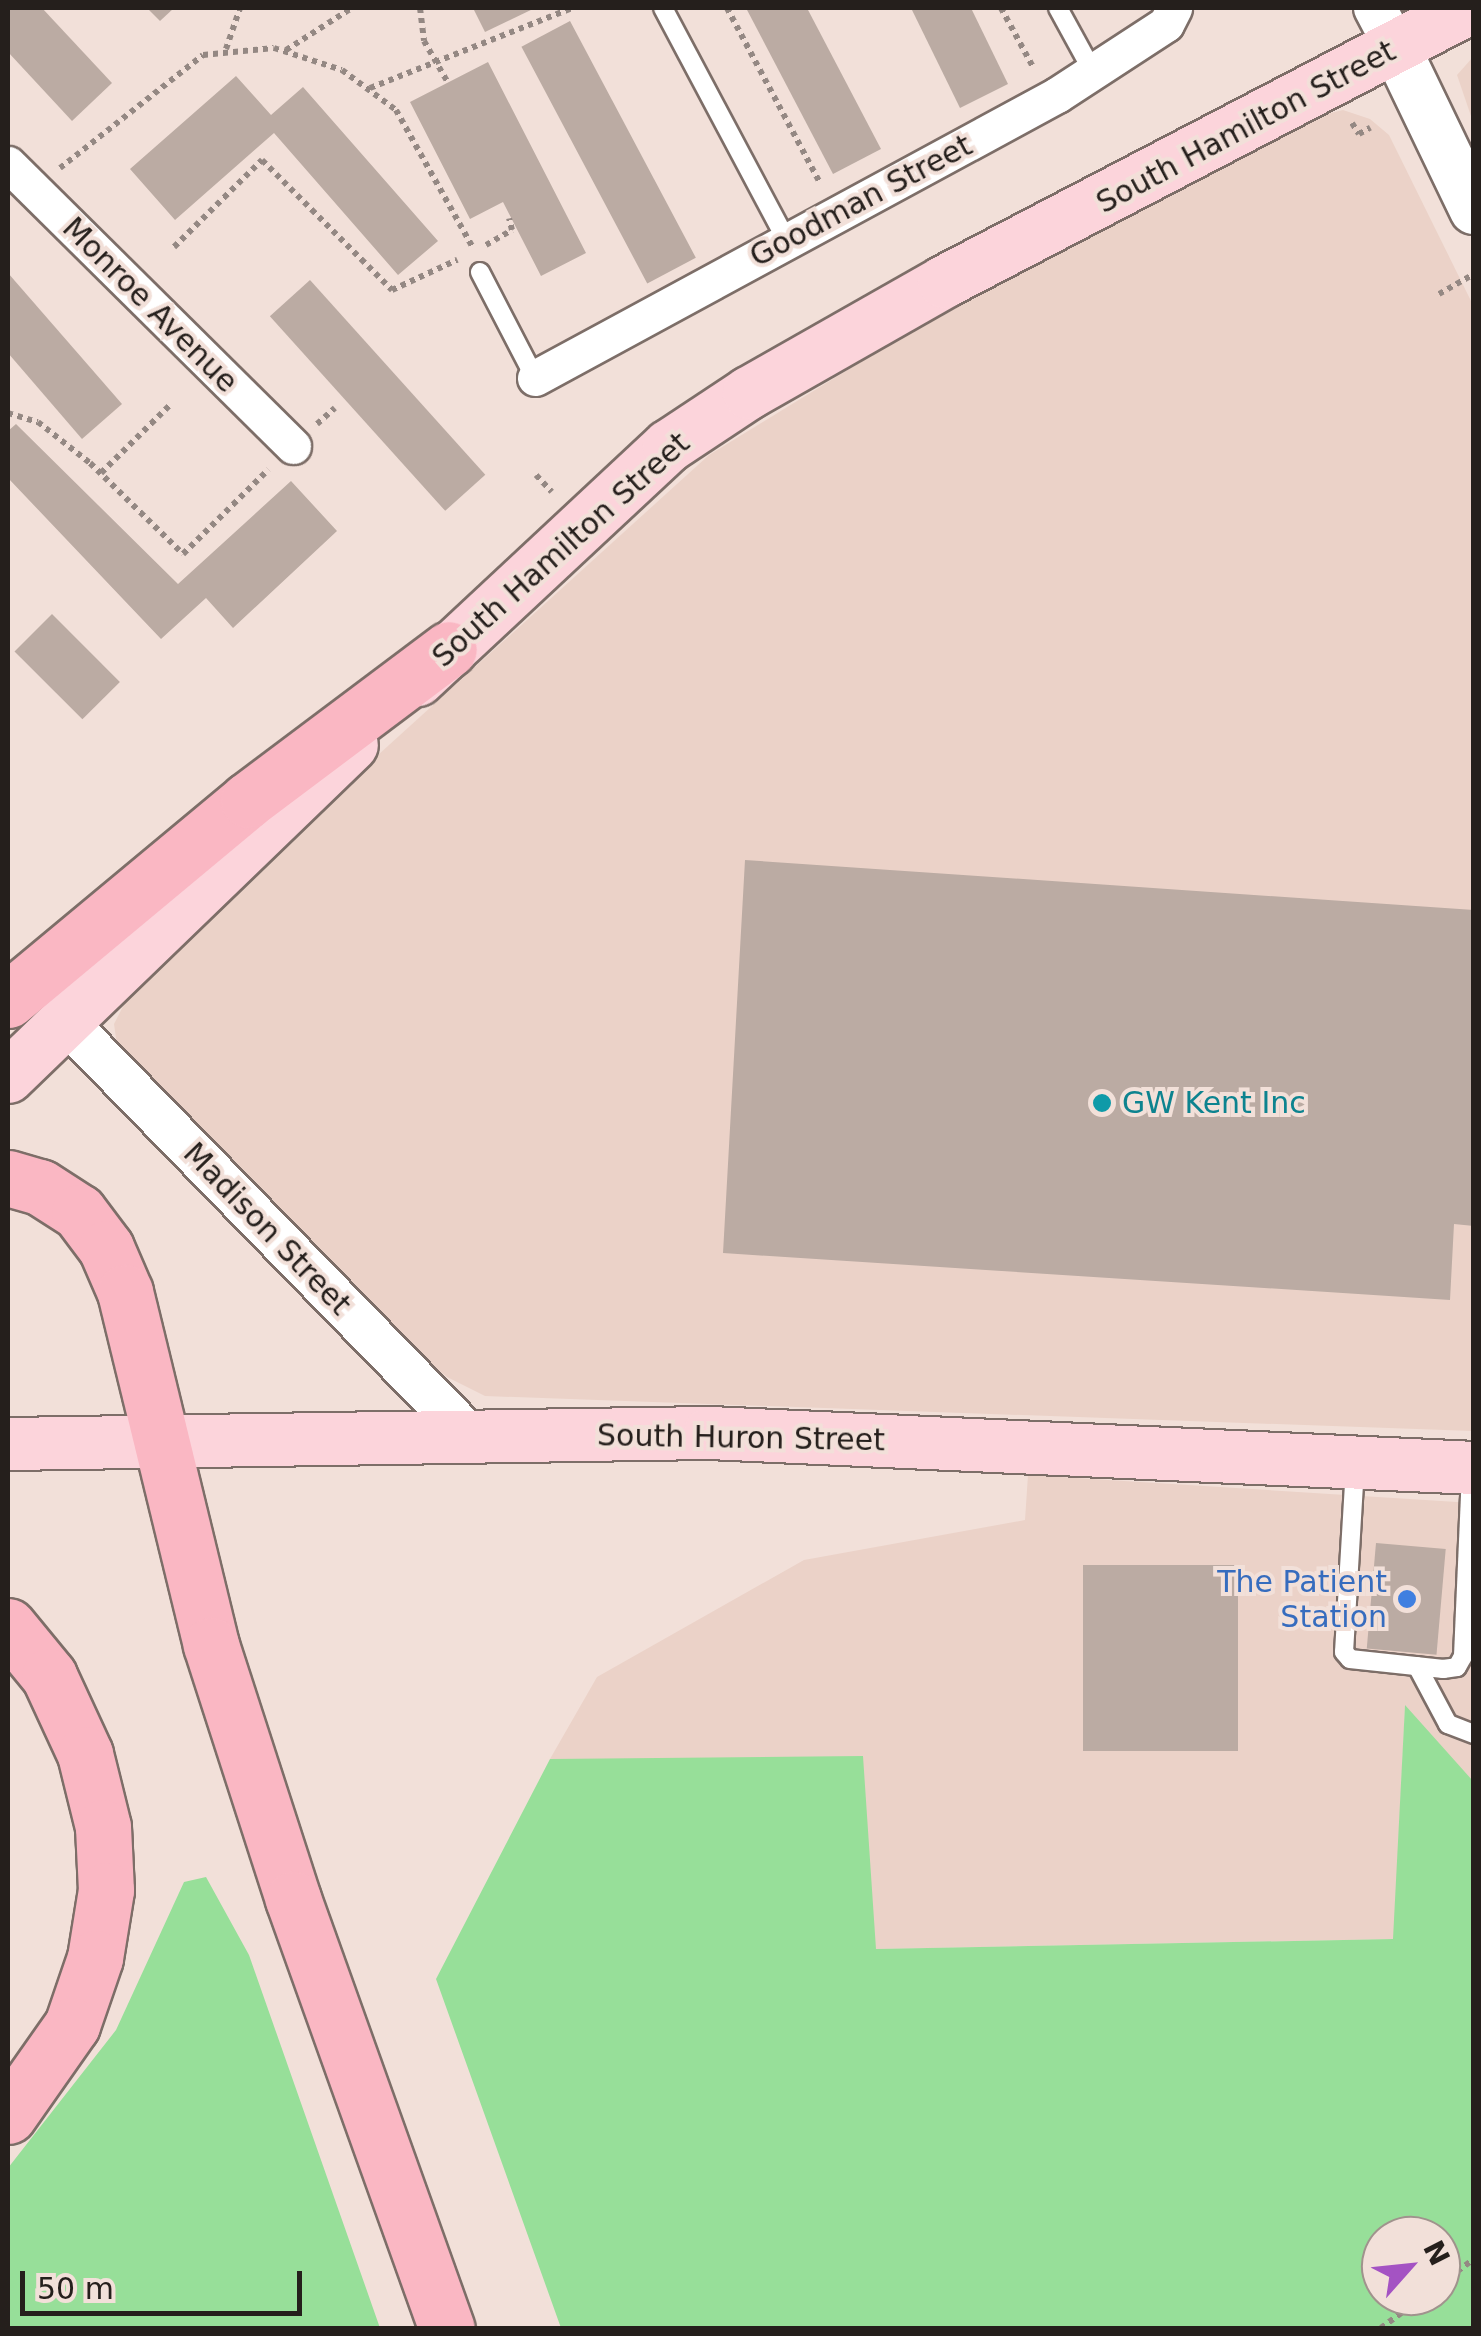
<!DOCTYPE html>
<style>
body{margin:0}
#map{position:relative;width:1481px;height:2336px;overflow:hidden;background:#f2e0d9;font-family:"DejaVu Sans",sans-serif}
div>[style]{position:absolute}
.built>*{inset:0;background:#ebd2c8}
.green>*{inset:0;background:#97df99}
.building>*{inset:0;background:#bbaba3;transform-origin:0 0}
.path>*{height:6px;margin-top:-3px;transform-origin:0;background:repeating-linear-gradient(90deg,#948883 0 5px,transparent 0 10px)}
.roads{filter:drop-shadow(2px 0 #7d6e68) drop-shadow(-2px 0 #7d6e68) drop-shadow(0 2px #7d6e68) drop-shadow(0 -2px #7d6e68)}
.service>*{height:18px;margin:-9px;padding:0 9px;transform-origin:9px;border-radius:9px;background:#fff}
.minor>*{height:35px;margin:-17.5px;padding:0 17.5px;transform-origin:17.5px;border-radius:17.5px;background:#fff}
.tertiary>*{height:42px;margin:-21px;padding:0 21px;transform-origin:21px;border-radius:21px;background:#fff}
.secondary>*{height:48px;margin:-24px;padding:0 24px;transform-origin:24px;border-radius:24px;background:#fff}
.primary>*{height:52px;margin:-26px;padding:0 26px;transform-origin:26px;border-radius:26px;background:#fcd4db}
.motorway>*{height:55px;margin:-27.5px;padding:0 27.5px;transform-origin:27.5px;border-radius:27.5px;background:#fab7c3}
.dots>*{width:28px;height:28px;translate:-50% -50%;box-sizing:border-box;border:5px solid #f2e0d9;border-radius:50%}
span{translate:-50% -50%;white-space:nowrap;text-align:center;line-height:1.15;-webkit-text-stroke:8px #f2e0d9;paint-order:stroke}
.street-label{font-size:30px;color:#251f1c}
.culture-label{font-size:30px;color:#0d838f}
.left{translate:0 -50%;text-align:left}
.shop-label{font-size:30px;color:#366cbe}
.right{translate:-100% -50%;text-align:right}
.frame{position:absolute;inset:0;border:10px solid #251f1c;pointer-events:none}
.north{position:absolute;left:1361px;top:2216px;width:100px;height:100px;box-sizing:border-box;background:#f2e0d9;border:2px solid #a0938d;border-radius:50%;rotate:63deg;font-size:28px;font-weight:700;line-height:40px;text-align:center;color:#251f1c}
.north::after{content:'';display:block;margin:auto;width:35px;height:45px;background:#a453c3;clip-path:polygon(50% 0,100% 100%,50% 72%,0 100%)}
.scale{position:absolute;left:20px;top:2271px;width:282px;height:45px;box-sizing:border-box;border:5px solid #251f1c;border-top:0;padding-left:12px;font-size:30px;line-height:35px;white-space:nowrap;color:#251f1c;-webkit-text-stroke:8px #f2e0d9;paint-order:stroke}
</style>
<div id="map">
<div class="built">
<div style="clip-path:polygon(1473px 57px,1473px 122px,1457px 75px)"></div>
<div style="clip-path:polygon(1343px 110px,1370px 119px,1389px 135px,1473px 305px,1473px 1431px,485px 1396px,447px 1377px,392px 1333px,117px 1045px,114px 1024px,133px 987px,175px 939px,709px 455px,903px 336px,1322px 115px)"></div>
<div style="clip-path:polygon(1028px 1475px,1473px 1503px,1473px 1781px,1405px 1707px,1394px 1939px,876px 1949px,550px 1759px,597px 1677px,804px 1560px,1025px 1520px)"></div>
</div>
<div class="green">
<div style="clip-path:polygon(evenodd,1405px 1705px,1473px 1781px,1473px 2328px,561px 2328px,436px 1979px,550px 1759px,863px 1756px,876px 1949px,1393px 1939px,1405px 1705px,1381px 2236px,1441px 2236px,1441px 2296px,1381px 2296px,1381px 2236px)"></div>
<div style="clip-path:polygon(206px 1877px,249px 1955px,380px 2328px,8px 2328px,8px 2168px,116px 2030px,184px 1882px)"></div>
</div>
<div class="building">
<div style="clip-path:polygon(8px 8px,42px 8px,112px 83px,72px 121px,8px 52px)"></div>
<div style="clip-path:polygon(147px 8px,174px 8px,160px 21px)"></div>
<div style="clip-path:polygon(473px 8px,535px 8px,485px 32px)"></div>
<div style="clip-path:polygon(746px 8px,807px 8px,881px 149px,833px 174px)"></div>
<div style="clip-path:polygon(911px 8px,971px 8px,1008px 84px,960px 108px)"></div>
<div style="left:570px;top:21px;width:268px;height:55px;rotate:62deg"></div>
<div style="clip-path:polygon(488px 62px,586px 253px,541px 276px,503px 202px,470px 219px,410px 102px)"></div>
<div style="clip-path:polygon(236px 76px,271px 115px,303px 87px,438px 241px,398px 275px,274px 133px,175px 220px,130px 169px)"></div>
<div style="clip-path:polygon(8px 273px,122px 404px,82px 439px,8px 353px)"></div>
<div style="left:310px;top:280px;width:262px;height:54px;rotate:48deg"></div>
<div style="clip-path:polygon(16px 424px,178px 584px,291px 481px,337px 531px,233px 628px,206px 598px,161px 639px,8px 478px,8px 431px)"></div>
<div style="left:52px;top:614px;width:96px;height:53px;rotate:45deg"></div>
<div style="clip-path:polygon(745px 860px,1474px 910px,1474px 1226px,1454px 1224px,1450px 1300px,723px 1253px)"></div>
<div style="left:1376px;top:1543px;width:70px;height:106px;rotate:5deg"></div>
<div style="left:1238px;top:1565px;width:186px;height:155px;rotate:90deg"></div>
</div>
<div class="path">
<div style="left:420px;top:8px;width:33px;rotate:83deg"></div>
<div style="left:424px;top:41px;width:46px;rotate:60.1deg"></div>
<div style="left:727px;top:8px;width:198px;rotate:62deg"></div>
<div style="left:1001px;top:8px;width:67px;rotate:61.5deg"></div>
<div style="left:226px;top:49px;width:43px;rotate:-71.1deg"></div>
<div style="left:286px;top:50px;width:78px;rotate:-32.5deg"></div>
<div style="left:370px;top:88px;width:217px;rotate:-21.6deg"></div>
<div style="left:1352px;top:123px;width:13px;rotate:58deg"></div>
<div style="left:1359px;top:134px;width:13px;rotate:-29deg"></div>
<div style="left:60px;top:168px;width:182px;rotate:-38.3deg"></div>
<div style="left:203px;top:55px;width:71px;rotate:-5.6deg"></div>
<div style="left:274px;top:48px;width:71px;rotate:17.9deg"></div>
<div style="left:342px;top:70px;width:67px;rotate:36.5deg"></div>
<div style="left:396px;top:110px;width:158px;rotate:60.8deg"></div>
<div style="left:486px;top:245px;width:30px;rotate:-30deg"></div>
<div style="left:512px;top:230px;width:12px;rotate:-104deg"></div>
<div style="left:174px;top:247px;width:124px;rotate:-44.7deg"></div>
<div style="left:262px;top:160px;width:184px;rotate:45deg"></div>
<div style="left:392px;top:290px;width:72px;rotate:-24.8deg"></div>
<div style="left:1439px;top:294px;width:40px;rotate:-29.7deg"></div>
<div style="left:8px;top:413px;width:31px;rotate:17deg"></div>
<div style="left:38px;top:422px;width:66px;rotate:38.3deg"></div>
<div style="left:90px;top:463px;width:130px;rotate:44.4deg"></div>
<div style="left:183px;top:554px;width:120px;rotate:-44.7deg"></div>
<div style="left:317px;top:424px;width:24px;rotate:-42deg"></div>
<div style="left:101px;top:473px;width:97px;rotate:-44.6deg"></div>
<div style="left:536px;top:475px;width:23px;rotate:47deg"></div>
<div style="left:1441px;top:2283px;width:41px;rotate:-36deg"></div>
<div style="left:1381px;top:2328px;width:54px;rotate:-36.7deg"></div>
</div>
<div class="roads">
<div class="service">
<div style="left:663px;top:8px;width:264px;rotate:62deg"></div>
<div style="left:1058px;top:8px;width:73px;rotate:61.3deg"></div>
<div style="left:480px;top:272px;width:119px;rotate:62.6deg"></div>
<div style="left:1355px;top:1467px;width:185px;rotate:93.4deg"></div>
<div style="left:1344px;top:1652px;width:9px;rotate:49deg"></div>
<div style="left:1350px;top:1659px;width:94px;rotate:6.1deg"></div>
<div style="left:1443px;top:1669px;width:14px;rotate:-8deg"></div>
<div style="left:1457px;top:1667px;width:13px;rotate:-61deg"></div>
<div style="left:1463px;top:1656px;width:183px;rotate:-87.5deg"></div>
<div style="left:1417px;top:1666px;width:66px;rotate:61.9deg"></div>
<div style="left:1448px;top:1724px;width:28px;rotate:21deg"></div>
</div>
<div class="minor">
<div style="left:8px;top:164px;width:401px;rotate:44.7deg"></div>
<div style="left:535px;top:378px;width:594px;rotate:-28.46deg"></div>
<div style="left:1057px;top:95px;width:130px;rotate:-33.1deg"></div>
<div style="left:1166px;top:24px;width:18px;rotate:-63deg"></div>
</div>
<div class="tertiary">
<div style="left:1375px;top:8px;width:43px;rotate:62.2deg"></div>
<div style="left:68px;top:1024px;width:571px;rotate:45.71deg"></div>
</div>
<div class="secondary">
<div style="left:1395px;top:46px;width:182px;rotate:64.3deg"></div>
</div>
<div class="primary">
<div style="left:418px;top:680px;width:343px;rotate:-43deg"></div>
<div style="left:669px;top:446px;width:96px;rotate:-33.5deg"></div>
<div style="left:749px;top:393px;width:224px;rotate:-29.6deg"></div>
<div style="left:944px;top:282px;width:593px;rotate:-27.52deg"></div>
<div style="left:8px;top:1077px;width:478px;rotate:-44deg"></div>
<div style="left:8px;top:1444px;width:702px;rotate:-0.9deg"></div>
<div style="left:710px;top:1433px;width:765px;rotate:2.62deg"></div>
</div>
<div class="motorway">
<div style="left:8px;top:1000px;width:312px;rotate:-39.8deg"></div>
<div style="left:248px;top:800px;width:251px;rotate:-36.9deg"></div>
<div style="left:8px;top:1178px;width:33px;rotate:16deg"></div>
<div style="left:40px;top:1187px;width:46px;rotate:32.7deg"></div>
<div style="left:79px;top:1212px;width:45px;rotate:53.1deg"></div>
<div style="left:106px;top:1248px;width:48px;rotate:66.6deg"></div>
<div style="left:125px;top:1292px;width:363px;rotate:76.3deg"></div>
<div style="left:211px;top:1645px;width:267px;rotate:72.1deg"></div>
<div style="left:293px;top:1899px;width:456px;rotate:70.3deg"></div>
<div style="left:8px;top:1626px;width:65px;rotate:50.6deg"></div>
<div style="left:49px;top:1676px;width:86px;rotate:65.2deg"></div>
<div style="left:85px;top:1754px;width:75px;rotate:76.1deg"></div>
<div style="left:103px;top:1827px;width:63px;rotate:87.3deg"></div>
<div style="left:106px;top:1890px;width:69px;rotate:99.2deg"></div>
<div style="left:95px;top:1958px;width:71px;rotate:108.9deg"></div>
<div style="left:72px;top:2025px;width:111px;rotate:125.1deg"></div>
</div>
</div>
<div class="dots">
<div style="left:1102px;top:1103px;background:#0f9aa8"></div>
<div style="left:1407px;top:1599px;background:#3f7fe0"></div>
</div>
<div class="street-label">
<span style="left:1246px;top:127px;rotate:-28deg">South Hamilton Street</span>
<span style="left:861px;top:201px;rotate:-28deg">Goodman Street</span>
<span style="left:150px;top:305px;rotate:45deg">Monroe Avenue</span>
<span style="left:561px;top:550px;rotate:-42deg">South Hamilton Street</span>
<span style="left:267px;top:1229px;rotate:46deg">Madison Street</span>
<span style="left:741px;top:1438px;rotate:1deg">South Huron Street</span>
</div>
<div class="culture-label">
<span class="left" style="left:1122px;top:1103px">GW Kent Inc</span>
</div>
<div class="shop-label">
<span class="right" style="left:1387px;top:1599px">The Patient<br>Station</span>
</div>
<div class="frame"></div>
<div class="north">N</div>
<div class="scale">50 m</div>
</div>
